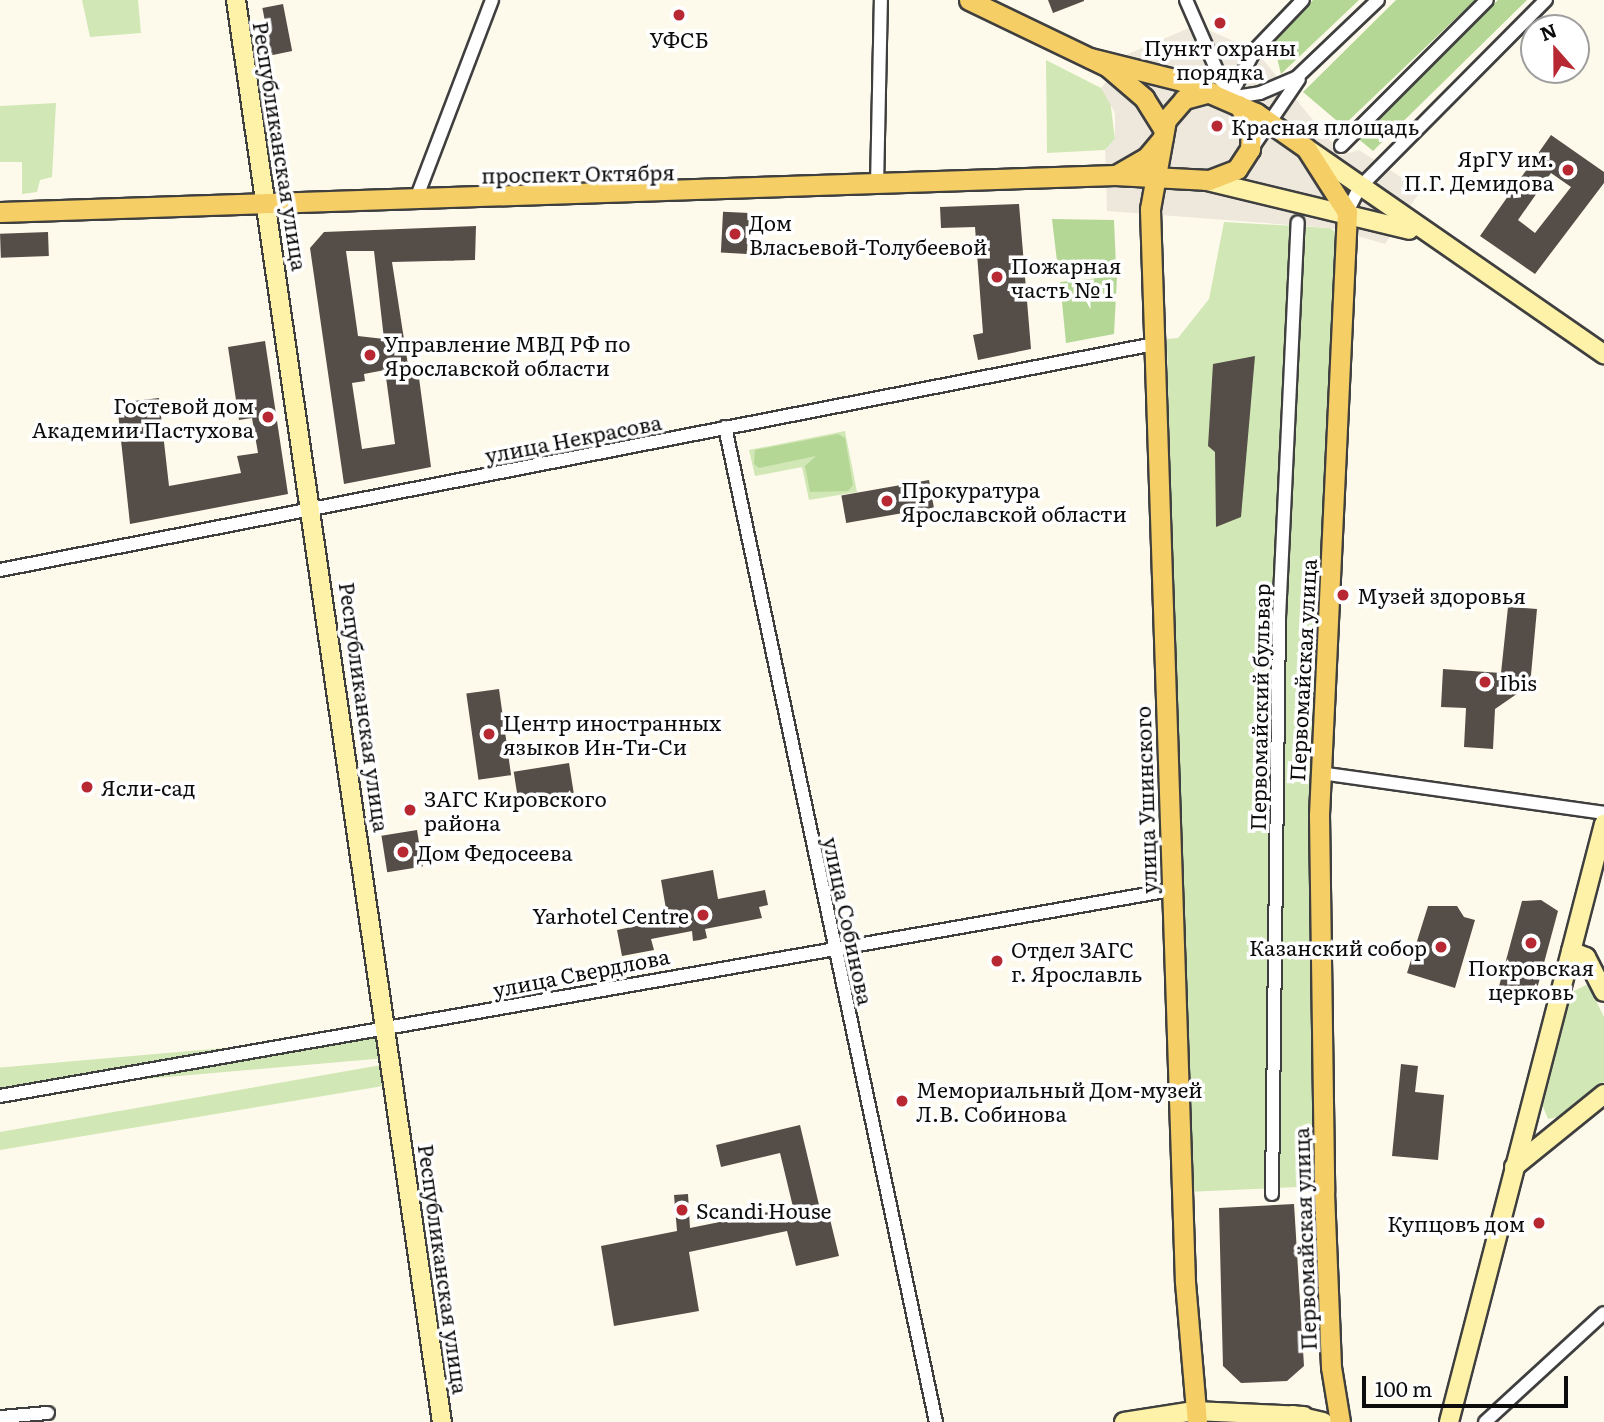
<!DOCTYPE html>
<meta charset="utf-8">
<style>
body{margin:0}
#map{position:relative;width:1604px;height:1422px;overflow:hidden;background:#fefaeb;font-family:Literata,serif}
div>[style]{position:absolute}
.green>*{inset:0;background:#d1e7b6;transform-origin:0 0}
.forest>*{inset:0;background:#b5d796}
.plaza>*{inset:0;background:#ede8db}
.building>*{inset:0;background:#544d48;transform-origin:0 0}
.roads{filter:drop-shadow(2px 0 #3f3f3f) drop-shadow(-2px 0 #3f3f3f) drop-shadow(0 2px #3f3f3f) drop-shadow(0 -2px #3f3f3f)}
.street>*{height:12px;margin:-6px;padding:0 6px;transform-origin:6px;border-radius:6px;background:#fff}
.secondary>*{height:18px;margin:-9px;padding:0 9px;transform-origin:9px;border-radius:9px;background:#fdf2a8}
.primary>*{height:19px;margin:-9.5px;padding:0 9.5px;transform-origin:9.5px;border-radius:9.5px;background:#f5cf65}
.dots>*{width:19px;height:19px;translate:-50% -50%;box-sizing:border-box;border:4px solid #fff;border-radius:50%}
span{translate:-50% -50%;white-space:nowrap;text-align:center;line-height:1.15;-webkit-text-stroke:7px #fff;paint-order:stroke}
.poi-label{font-size:21px;color:#0c0c0c}
.left{translate:0 -50%;text-align:left}
.right{translate:-100% -50%;text-align:right}
.street-label{font-size:21px;color:#0c0c0c}
.north{position:absolute;left:1520px;top:14px;width:70px;height:70px;box-sizing:border-box;background:#fff;border:2px solid #9e9e9e;border-radius:50%;rotate:339deg;font-size:19px;font-weight:700;line-height:28px;text-align:center;color:#0c0c0c}
.north::after{content:'';display:block;margin:auto;width:24px;height:32px;background:#b72832;clip-path:polygon(50% 0,100% 100%,50% 72%,0 100%)}
.scale{position:absolute;left:1362px;top:1376px;width:206px;height:32px;box-sizing:border-box;border:4px solid #0c0c0c;border-top:0;padding-left:9px;font-size:21px;line-height:24px;white-space:nowrap;color:#0c0c0c;-webkit-text-stroke:5px #fff;paint-order:stroke}
</style>
<div id="map">
<div class="green">
<div style="clip-path:polygon(82px 0,138px 0,141px 33px,90px 37px)"></div>
<div style="clip-path:polygon(1046px 60px,1101px 88px,1110px 100px,1115px 139px,1105px 150px,1047px 153px)"></div>
<div style="clip-path:polygon(56px 103px,52px 177px,40px 180px,37px 192px,22px 194px,22px 162px,0 162px,0 106px)"></div>
<div style="clip-path:polygon(1224px 222px,1330px 228px,1343px 237px,1315px 773px,1320px 1186px,1186px 1192px,1167px 339px,1178px 338px,1209px 299px)"></div>
<div style="clip-path:polygon(845px 431px,857px 492px,809px 500px,802px 467px,755px 476px,749px 450px)"></div>
<div style="clip-path:polygon(1588px 984px,1604px 1017px,1604px 1082px,1563px 1116px,1548px 1119px,1541px 1102px,1572px 992px)"></div>
<div style="left:384px;top:1034px;width:24px;height:390px;rotate:85deg"></div>
<div style="clip-path:polygon(387px 1064px,389px 1085px,0 1150px,0 1132px)"></div>
</div>
<div class="forest">
<div style="clip-path:polygon(1313px 0,1359px 0,1281px 74px,1273px 41px)"></div>
<div style="clip-path:polygon(1396px 0,1475px 0,1343px 126px,1303px 92px)"></div>
<div style="clip-path:polygon(1498px 0,1527px 0,1373px 151px,1356px 137px)"></div>
<div style="clip-path:polygon(1052px 219px,1114px 220px,1116px 266px,1058px 270px)"></div>
<div style="clip-path:polygon(1117px 276px,1114px 334px,1066px 343px,1060px 282px)"></div>
<div style="clip-path:polygon(838px 434px,845px 438px,853px 485px,848px 491px,810px 492px,805px 466px,816px 456px,759px 468px,754px 464px,755px 450px)"></div>
</div>
<div class="plaza">
<div style="clip-path:polygon(1196px 25px,1255px 50px,1342px 155px,1359px 150px,1421px 190px,1385px 244px,1330px 228px,1107px 211px,1105px 150px,1115px 139px,1115px 113px,1101px 88px,1128px 54px)"></div>
</div>
<div class="building">
<div style="clip-path:polygon(1048px 0,1084px 0,1084px 1px,1053px 13px)"></div>
<div style="left:283px;top:4px;width:48px;height:21px;rotate:79deg"></div>
<div style="clip-path:polygon(evenodd,1551px 135px,1604px 172px,1604px 183px,1535px 274px,1480px 236px,1551px 135px,1551px 173px,1571px 187px,1535px 233px,1518px 220px,1551px 173px)"></div>
<div style="clip-path:polygon(1019px 204px,1031px 349px,978px 360px,973px 335px,983px 333px,975px 227px,941px 228px,940px 207px)"></div>
<div style="left:749px;top:213px;width:41px;height:26px;rotate:93deg"></div>
<div style="clip-path:polygon(evenodd,476px 226px,475px 260px,392px 262px,408px 365px,417px 363px,431px 467px,344px 484px,310px 248px,324px 232px,476px 226px,346px 251px,374px 251px,384px 339px,358px 336px,346px 251px,476px 226px,385px 370px,395px 444px,362px 449px,352px 383px,365px 381px,364px 374px,385px 370px)"></div>
<div style="left:48px;top:232px;width:24px;height:48px;rotate:88deg"></div>
<div style="clip-path:polygon(265px 341px,288px 494px,130px 524px,117px 403px,159px 398px,169px 486px,241px 473px,237px 456px,258px 453px,252px 418px,239px 420px,228px 347px)"></div>
<div style="clip-path:polygon(1255px 356px,1241px 517px,1216px 527px,1215px 452px,1208px 446px,1213px 364px)"></div>
<div style="left:929px;top:480px;width:28px;height:89px;rotate:80deg"></div>
<div style="clip-path:polygon(1508px 607px,1537px 609px,1531px 675px,1524px 689px,1495px 709px,1493px 749px,1464px 747px,1466px 708px,1441px 707px,1443px 669px,1501px 673px)"></div>
<div style="left:499px;top:689px;width:87px;height:33px;rotate:82deg"></div>
<div style="left:569px;top:763px;width:30px;height:56px;rotate:81deg"></div>
<div style="left:417px;top:830px;width:37px;height:36px;rotate:81deg"></div>
<div style="clip-path:polygon(713px 870px,718px 899px,765px 890px,768px 905px,759px 907px,762px 918px,705px 929px,707px 938px,700px 940px,693px 941px,692px 931px,651px 939px,654px 950px,622px 956px,617px 930px,646px 924px,644px 913px,666px 909px,661px 880px)"></div>
<div style="clip-path:polygon(1522px 901px,1541px 900px,1558px 911px,1534px 1000px,1498px 990px)"></div>
<div style="clip-path:polygon(1428px 906px,1457px 906px,1464px 917px,1475px 920px,1455px 988px,1407px 973px)"></div>
<div style="clip-path:polygon(1401px 1064px,1418px 1066px,1415px 1092px,1444px 1095px,1438px 1160px,1392px 1156px)"></div>
<div style="clip-path:polygon(800px 1125px,820px 1209px,827px 1207px,839px 1256px,796px 1266px,787px 1231px,689px 1252px,699px 1311px,614px 1326px,601px 1246px,677px 1231px,674px 1195px,688px 1194px,690px 1228px,793px 1207px,780px 1153px,721px 1167px,716px 1145px)"></div>
<div style="clip-path:polygon(1294px 1204px,1304px 1366px,1287px 1381px,1241px 1383px,1223px 1366px,1219px 1208px)"></div>
</div>
<div class="roads">
<div class="street">
<div style="left:1186px;top:0;width:107px;rotate:66.3deg"></div>
<div style="left:1229px;top:98px;width:31px;rotate:-9deg"></div>
<div style="left:1260px;top:93px;width:39px;rotate:-23deg"></div>
<div style="left:1296px;top:78px;width:113px;rotate:-43.6deg"></div>
<div style="left:1229px;top:98px;width:55px;rotate:-61.6deg"></div>
<div style="left:1255px;top:50px;width:69px;rotate:-46.2deg"></div>
<div style="left:1341px;top:146px;width:206px;rotate:-45deg"></div>
<div style="left:1252px;top:148px;width:83px;rotate:-55.7deg"></div>
<div style="left:877px;top:186px;width:186px;rotate:-88.8deg"></div>
<div style="left:416px;top:199px;width:213px;rotate:-69.1deg"></div>
<div style="left:1347px;top:212px;width:28px;rotate:-63deg"></div>
<div style="left:1360px;top:187px;width:264px;rotate:-45.2deg"></div>
<div style="left:725px;top:427px;width:1017px;rotate:78.03deg"></div>
<div style="left:0;top:570px;width:1176px;rotate:-11.08deg"></div>
<div style="left:1320px;top:773px;width:287px;rotate:8deg"></div>
<div style="left:0;top:1096px;width:1189px;rotate:-9.98deg"></div>
<div style="left:1272px;top:1194px;width:576px;rotate:-89.3deg"></div>
<div style="left:1279px;top:618px;width:396px;rotate:-87.3deg"></div>
<div style="left:1px;top:1417px;width:47px;rotate:-4.9deg"></div>
<div style="left:1485px;top:1422px;width:161px;rotate:-42.5deg"></div>
</div>
<div class="secondary">
<div style="left:236px;top:0;width:1437px;rotate:81.76deg"></div>
<div style="left:1309px;top:150px;width:359px;rotate:34.7deg"></div>
<div style="left:1203px;top:180px;width:212px;rotate:13.6deg"></div>
<div style="left:1571px;top:951px;width:16px;rotate:22deg"></div>
<div style="left:1586px;top:957px;width:39px;rotate:63deg"></div>
<div style="left:1514px;top:1167px;width:116px;rotate:-39deg"></div>
<div style="left:1293px;top:1415px;width:31px;rotate:13deg"></div>
<div style="left:1124px;top:1422px;width:71px;rotate:-8.9deg"></div>
<div style="left:1194px;top:1411px;width:110px;rotate:2.6deg"></div>
<div style="left:1449px;top:1422px;width:618px;rotate:-75.47deg"></div>
</div>
<div class="primary">
<div style="left:969px;top:0;width:154px;rotate:25.7deg"></div>
<div style="left:1108px;top:67px;width:48px;rotate:40.7deg"></div>
<div style="left:1144px;top:98px;width:38px;rotate:58deg"></div>
<div style="left:1090px;top:58px;width:95px;rotate:14deg"></div>
<div style="left:1182px;top:81px;width:81px;rotate:23.4deg"></div>
<div style="left:1256px;top:113px;width:61px;rotate:35deg"></div>
<div style="left:1306px;top:148px;width:76px;rotate:57.4deg"></div>
<div style="left:1347px;top:212px;width:604px;rotate:92.66deg"></div>
<div style="left:1319px;top:815px;width:377px;rotate:89.2deg"></div>
<div style="left:1324px;top:1192px;width:175px;rotate:87.7deg"></div>
<div style="left:1331px;top:1367px;width:56px;rotate:80.7deg"></div>
<div style="left:1116px;top:175px;width:34px;rotate:-30deg"></div>
<div style="left:1146px;top:158px;width:26px;rotate:-50deg"></div>
<div style="left:0;top:212px;width:1116px;rotate:-1.9deg"></div>
<div style="left:1115px;top:175px;width:94px;rotate:3deg"></div>
<div style="left:1209px;top:180px;width:30px;rotate:-21deg"></div>
<div style="left:1237px;top:169px;width:24px;rotate:-57deg"></div>
<div style="left:1250px;top:149px;width:21px;rotate:-87deg"></div>
<div style="left:1251px;top:128px;width:26px;rotate:-118deg"></div>
<div style="left:1197px;top:1422px;width:141px;rotate:-94.9deg"></div>
<div style="left:1185px;top:1282px;width:1074px;rotate:-91.87deg"></div>
<div style="left:1150px;top:209px;width:90px;rotate:-79.8deg"></div>
<div style="left:1166px;top:120px;width:28px;rotate:-49deg"></div>
<div style="left:1184px;top:99px;width:28px;rotate:-15deg"></div>
</div>
</div>
<div class="dots">
<div style="left:679px;top:15px;background:#b72832"></div>
<div style="left:1220px;top:23px;background:#b72832"></div>
<div style="left:1217px;top:126px;background:#b72832"></div>
<div style="left:1568px;top:170px;background:#b72832"></div>
<div style="left:735px;top:234px;background:#b72832"></div>
<div style="left:997px;top:277px;background:#b72832"></div>
<div style="left:370px;top:355px;background:#b72832"></div>
<div style="left:268px;top:417px;background:#b72832"></div>
<div style="left:887px;top:501px;background:#b72832"></div>
<div style="left:1343px;top:595px;background:#b72832"></div>
<div style="left:1485px;top:682px;background:#b72832"></div>
<div style="left:489px;top:734px;background:#b72832"></div>
<div style="left:87px;top:787px;background:#b72832"></div>
<div style="left:410px;top:810px;background:#b72832"></div>
<div style="left:403px;top:852px;background:#b72832"></div>
<div style="left:703px;top:915px;background:#b72832"></div>
<div style="left:1531px;top:943px;background:#b72832"></div>
<div style="left:1441px;top:947px;background:#b72832"></div>
<div style="left:997px;top:961px;background:#b72832"></div>
<div style="left:902px;top:1101px;background:#b72832"></div>
<div style="left:682px;top:1210px;background:#b72832"></div>
<div style="left:1539px;top:1223px;background:#b72832"></div>
</div>
<div class="poi-label">
<span style="left:679px;top:39px">УФСБ</span>
<span style="left:1220px;top:59px">Пункт охраны<br>порядка</span>
<span class="left" style="left:1231px;top:126px">Красная площадь</span>
<span class="right" style="left:1554px;top:170px">ЯрГУ им.<br>П.Г. Демидова</span>
<span class="left" style="left:749px;top:234px">Дом<br>Власьевой-Толубеевой</span>
<span class="left" style="left:1011px;top:277px">Пожарная<br>часть № 1</span>
<span class="left" style="left:384px;top:355px">Управление МВД РФ по<br>Ярославской области</span>
<span class="right" style="left:254px;top:417px">Гостевой дом<br>Академии Пастухова</span>
<span class="left" style="left:901px;top:501px">Прокуратура<br>Ярославской области</span>
<span class="left" style="left:1357px;top:595px">Музей здоровья</span>
<span class="left" style="left:1499px;top:682px">Ibis</span>
<span class="left" style="left:503px;top:734px">Центр иностранных<br>языков Ин-Ти-Си</span>
<span class="left" style="left:101px;top:787px">Ясли-сад</span>
<span class="left" style="left:424px;top:810px">ЗАГС Кировского<br>района</span>
<span class="left" style="left:417px;top:852px">Дом Федосеева</span>
<span class="right" style="left:689px;top:915px">Yarhotel Centre</span>
<span class="right" style="left:1427px;top:947px">Казанский собор</span>
<span class="left" style="left:1011px;top:961px">Отдел ЗАГС<br>г. Ярославль</span>
<span style="left:1531px;top:979px">Покровская<br>церковь</span>
<span class="left" style="left:916px;top:1101px">Мемориальный Дом-музей<br>Л.В. Собинова</span>
<span class="left" style="left:696px;top:1210px">Scandi House</span>
<span class="right" style="left:1525px;top:1223px">Купцовъ дом</span>
</div>
<div class="street-label">
<span style="left:281px;top:146px;rotate:81deg">Республиканская улица</span>
<span style="left:578px;top:173px;rotate:-1deg">проспект Октября</span>
<span style="left:573px;top:438px;rotate:-11deg">улица Некрасова</span>
<span style="left:1302px;top:670px;rotate:-87deg">Первомайская улица</span>
<span style="left:365px;top:707px;rotate:82deg">Республиканская улица</span>
<span style="left:1259px;top:707px;rotate:-89deg">Первомайский бульвар</span>
<span style="left:1145px;top:800px;rotate:-92deg">улица Ушинского</span>
<span style="left:849px;top:921px;rotate:78deg">улица Собинова</span>
<span style="left:581px;top:972px;rotate:-11deg">улица Свердлова</span>
<span style="left:1304px;top:1239px;rotate:-92deg">Первомайская улица</span>
<span style="left:444px;top:1269px;rotate:82deg">Республиканская улица</span>
</div>
<div class="north">N</div>
<div class="scale">100 m</div>
</div>
